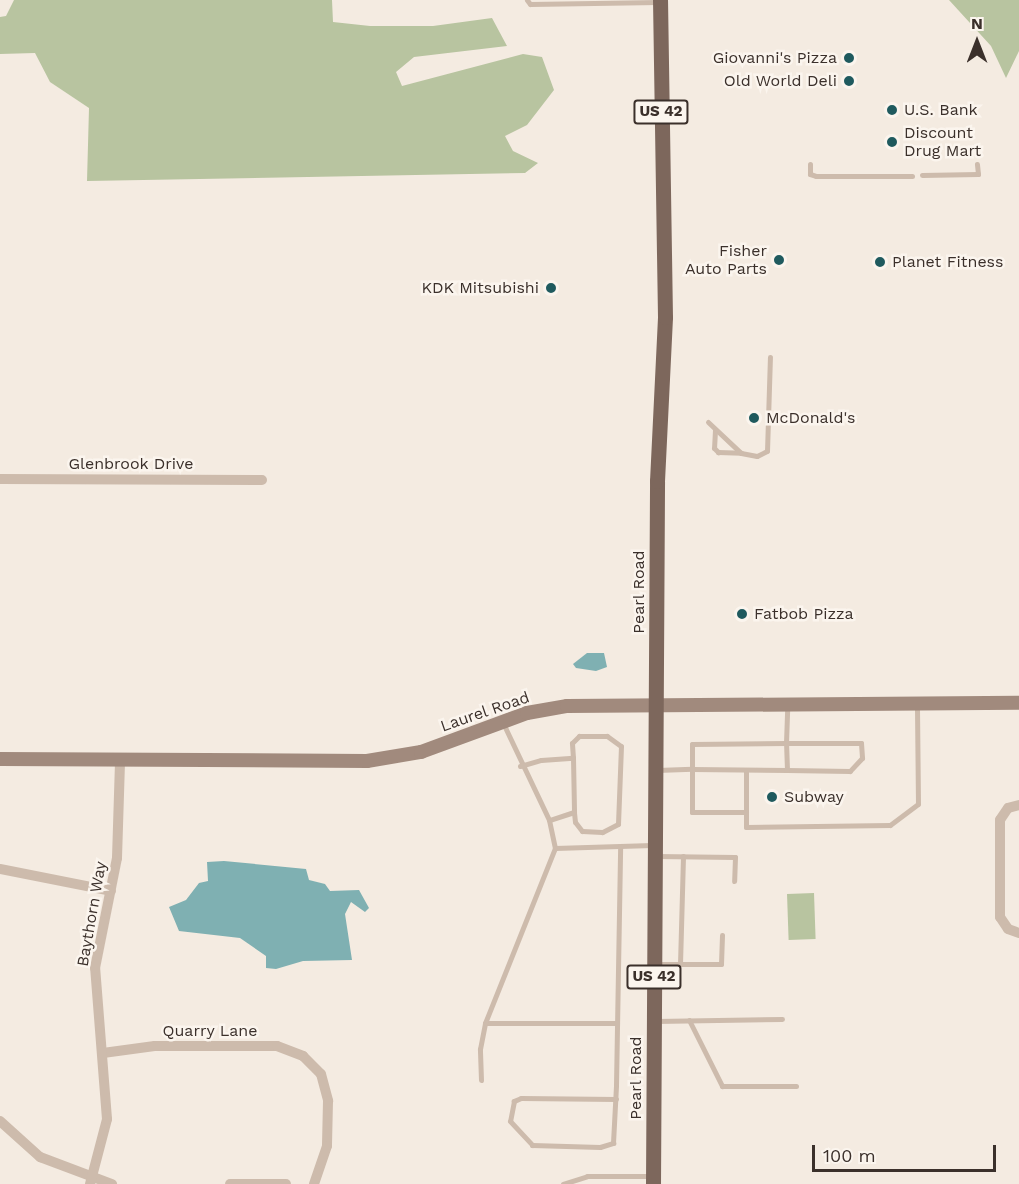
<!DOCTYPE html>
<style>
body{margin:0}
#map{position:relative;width:1019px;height:1184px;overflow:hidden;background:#f4ebe1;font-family:"Work Sans",sans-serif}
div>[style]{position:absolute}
.green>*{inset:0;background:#b8c4a0;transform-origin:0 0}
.water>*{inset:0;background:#7fb0b2}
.lane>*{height:5px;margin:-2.5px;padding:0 2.5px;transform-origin:2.5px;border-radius:2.5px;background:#cdbbac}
.street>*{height:10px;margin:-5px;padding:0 5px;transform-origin:5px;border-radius:5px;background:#cdbbac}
.secondary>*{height:14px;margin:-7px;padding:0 7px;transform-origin:7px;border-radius:7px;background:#a18a7d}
.primary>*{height:15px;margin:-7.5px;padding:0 7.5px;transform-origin:7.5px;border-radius:7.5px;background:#7d675c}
.dots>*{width:16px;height:16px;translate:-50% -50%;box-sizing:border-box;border:3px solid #fbf5ee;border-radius:50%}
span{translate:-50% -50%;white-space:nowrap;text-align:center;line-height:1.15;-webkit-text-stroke:5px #fbf5ee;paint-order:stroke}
.shield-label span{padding:2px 4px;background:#fbf5ee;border:2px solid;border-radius:4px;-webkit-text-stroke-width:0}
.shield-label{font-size:15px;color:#3b302b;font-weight:700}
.poi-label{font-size:16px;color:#3b302b}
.right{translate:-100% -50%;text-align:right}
.left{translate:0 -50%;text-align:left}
.street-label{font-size:16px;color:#3b302b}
.north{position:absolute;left:947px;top:12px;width:60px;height:60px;-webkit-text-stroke:4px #fbf5ee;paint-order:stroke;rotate:0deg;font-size:16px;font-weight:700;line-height:24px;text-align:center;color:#3b302b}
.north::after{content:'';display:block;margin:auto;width:21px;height:27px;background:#3b302b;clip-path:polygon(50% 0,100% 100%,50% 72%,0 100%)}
.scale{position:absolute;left:812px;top:1145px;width:184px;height:27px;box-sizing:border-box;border:3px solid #3b302b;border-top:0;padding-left:8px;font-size:18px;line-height:21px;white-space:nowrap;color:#3b302b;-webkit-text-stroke:4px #fbf5ee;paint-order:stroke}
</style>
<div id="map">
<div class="green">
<div style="clip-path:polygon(14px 0,332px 0,333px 22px,370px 26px,433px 26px,492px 18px,507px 46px,414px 57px,396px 72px,402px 86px,523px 54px,542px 57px,554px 90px,527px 125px,505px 136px,513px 151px,538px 163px,525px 173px,87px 181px,89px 108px,50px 82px,35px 53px,0 54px,0 17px,6px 16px)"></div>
<div style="clip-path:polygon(949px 0,1019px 0,1019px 51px,1006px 78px,991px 46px)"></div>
<div style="left:814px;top:893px;width:46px;height:27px;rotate:88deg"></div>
</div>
<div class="water">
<div style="clip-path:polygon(587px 653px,604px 653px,607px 667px,596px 671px,576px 668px,573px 664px)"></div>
<div style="clip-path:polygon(224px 861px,306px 869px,309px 880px,325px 884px,330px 891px,359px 890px,369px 908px,365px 912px,351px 902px,345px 914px,352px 960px,303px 961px,276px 969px,266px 968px,266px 956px,240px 938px,179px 931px,169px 907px,186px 900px,199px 883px,208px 881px,207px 862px)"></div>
</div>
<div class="lane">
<div style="left:527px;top:0;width:5px;rotate:53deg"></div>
<div style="left:530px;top:4px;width:128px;rotate:-0.9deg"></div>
<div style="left:810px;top:164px;width:10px;rotate:90deg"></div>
<div style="left:810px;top:174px;width:6px;rotate:18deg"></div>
<div style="left:816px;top:176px;width:96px"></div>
<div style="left:922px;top:175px;width:56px;rotate:-1deg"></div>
<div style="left:978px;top:174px;width:10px;rotate:-96deg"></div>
<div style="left:708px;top:422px;width:45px;rotate:43.2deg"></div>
<div style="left:741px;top:453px;width:16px;rotate:11deg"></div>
<div style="left:757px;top:456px;width:11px;rotate:-27deg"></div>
<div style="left:767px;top:451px;width:94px;rotate:-88.2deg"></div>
<div style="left:715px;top:430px;width:18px;rotate:93deg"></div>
<div style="left:714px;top:448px;width:6px;rotate:45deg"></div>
<div style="left:718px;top:452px;width:23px;rotate:2deg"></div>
<div style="left:503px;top:723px;width:107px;rotate:64.6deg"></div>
<div style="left:549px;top:820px;width:29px;rotate:78deg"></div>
<div style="left:555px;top:848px;width:97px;rotate:-1.8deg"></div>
<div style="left:573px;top:758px;width:15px;rotate:-94deg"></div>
<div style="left:572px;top:743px;width:10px;rotate:-45deg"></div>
<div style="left:579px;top:736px;width:28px"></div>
<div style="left:607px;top:736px;width:17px;rotate:36deg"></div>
<div style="left:621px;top:746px;width:78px;rotate:92.2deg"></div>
<div style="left:618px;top:824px;width:18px;rotate:153deg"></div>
<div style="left:602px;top:832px;width:20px;rotate:-177deg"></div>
<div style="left:582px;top:831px;width:11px;rotate:-128deg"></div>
<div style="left:575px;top:822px;width:10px;rotate:-96deg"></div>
<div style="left:520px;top:766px;width:22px;rotate:-16deg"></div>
<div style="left:541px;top:760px;width:32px;rotate:-4deg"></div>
<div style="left:573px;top:758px;width:54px;rotate:88.9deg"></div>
<div style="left:574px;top:812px;width:26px;rotate:162deg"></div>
<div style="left:657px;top:770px;width:35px;rotate:-2deg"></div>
<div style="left:692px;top:769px;width:25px;rotate:-90deg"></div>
<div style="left:692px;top:744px;width:94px;rotate:-0.6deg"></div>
<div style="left:786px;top:743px;width:36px;rotate:-88deg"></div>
<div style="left:746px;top:770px;width:42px;rotate:90deg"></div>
<div style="left:787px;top:770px;width:27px;rotate:-92deg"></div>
<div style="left:786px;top:743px;width:75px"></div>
<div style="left:861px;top:743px;width:15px;rotate:86deg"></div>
<div style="left:862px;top:758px;width:18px;rotate:133deg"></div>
<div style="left:850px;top:771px;width:63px;rotate:-179.1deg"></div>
<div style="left:787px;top:770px;width:95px;rotate:-179.4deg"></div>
<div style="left:692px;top:769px;width:43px;rotate:90deg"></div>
<div style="left:692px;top:812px;width:54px"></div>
<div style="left:746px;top:812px;width:15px;rotate:90deg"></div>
<div style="left:746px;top:827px;width:144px;rotate:-0.8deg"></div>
<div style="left:890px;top:825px;width:35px;rotate:-37deg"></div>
<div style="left:918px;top:804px;width:99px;rotate:-90.6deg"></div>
<div style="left:656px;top:856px;width:79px;rotate:0.7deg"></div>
<div style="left:735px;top:857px;width:24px;rotate:92deg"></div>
<div style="left:656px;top:964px;width:65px"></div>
<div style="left:721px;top:964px;width:29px;rotate:-88deg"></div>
<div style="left:680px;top:964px;width:108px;rotate:-88.4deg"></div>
<div style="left:689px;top:1020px;width:74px;rotate:63.4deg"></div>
<div style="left:722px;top:1086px;width:74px"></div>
<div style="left:656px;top:1021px;width:126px;rotate:-0.9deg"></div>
<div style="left:485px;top:1023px;width:132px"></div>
<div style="left:481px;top:1080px;width:31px;rotate:-92deg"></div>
<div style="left:480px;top:1049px;width:26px;rotate:-79deg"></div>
<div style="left:485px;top:1023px;width:188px;rotate:-68.2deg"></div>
<div style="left:616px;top:1099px;width:95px;rotate:-179.4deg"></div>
<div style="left:521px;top:1098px;width:8px;rotate:157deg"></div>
<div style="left:514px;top:1101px;width:20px;rotate:101deg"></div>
<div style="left:510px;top:1121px;width:33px;rotate:47deg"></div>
<div style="left:532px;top:1145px;width:68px;rotate:1.7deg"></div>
<div style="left:600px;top:1147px;width:14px;rotate:-17deg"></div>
<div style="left:613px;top:1143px;width:58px;rotate:-87deg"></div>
<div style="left:616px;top:1085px;width:239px;rotate:-89deg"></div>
<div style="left:563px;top:1184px;width:25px;rotate:-18deg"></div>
<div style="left:587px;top:1176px;width:64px"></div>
</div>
<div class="street">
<div style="left:0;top:479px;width:262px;rotate:0.2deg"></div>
<div style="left:1019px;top:805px;width:11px;rotate:165deg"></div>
<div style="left:1008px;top:808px;width:14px;rotate:124deg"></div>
<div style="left:1000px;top:820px;width:97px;rotate:90deg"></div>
<div style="left:1000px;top:917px;width:14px;rotate:56deg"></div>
<div style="left:1008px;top:929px;width:12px;rotate:20deg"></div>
<div style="left:0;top:869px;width:113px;rotate:11.2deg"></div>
<div style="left:103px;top:1053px;width:52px;rotate:-7.7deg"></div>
<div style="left:155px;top:1046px;width:122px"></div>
<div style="left:277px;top:1046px;width:28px;rotate:21deg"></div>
<div style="left:303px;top:1056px;width:25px;rotate:45deg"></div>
<div style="left:321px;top:1074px;width:28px;rotate:75deg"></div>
<div style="left:328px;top:1101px;width:45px;rotate:91.3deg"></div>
<div style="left:327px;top:1146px;width:40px;rotate:108.9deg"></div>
<div style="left:0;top:1121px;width:54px;rotate:42deg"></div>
<div style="left:40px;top:1157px;width:77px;rotate:20.6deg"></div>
<div style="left:90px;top:1184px;width:67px;rotate:-75.3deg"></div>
<div style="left:107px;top:1119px;width:151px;rotate:-94.5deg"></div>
<div style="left:95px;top:968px;width:112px;rotate:-78.7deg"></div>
<div style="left:117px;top:858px;width:97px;rotate:-88.2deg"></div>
<div style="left:230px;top:1184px;width:56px"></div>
</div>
<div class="secondary">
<div style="left:0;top:759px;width:367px;rotate:0.3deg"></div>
<div style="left:367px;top:761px;width:55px;rotate:-9.5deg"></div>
<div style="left:421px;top:752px;width:113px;rotate:-20.2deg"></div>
<div style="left:527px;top:713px;width:41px;rotate:-9.9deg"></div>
<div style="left:567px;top:706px;width:452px;rotate:-0.4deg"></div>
</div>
<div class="primary">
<div style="left:653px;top:1184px;width:703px;rotate:-89.67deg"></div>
<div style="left:657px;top:481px;width:164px;rotate:-87.2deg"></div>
<div style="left:665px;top:317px;width:317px;rotate:-90.9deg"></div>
</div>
<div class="dots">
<div style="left:849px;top:58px;background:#1f5a5e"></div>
<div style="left:849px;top:81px;background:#1f5a5e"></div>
<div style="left:892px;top:110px;background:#1f5a5e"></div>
<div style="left:892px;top:142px;background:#1f5a5e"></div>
<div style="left:779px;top:260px;background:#1f5a5e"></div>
<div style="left:880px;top:262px;background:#1f5a5e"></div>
<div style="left:551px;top:288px;background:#1f5a5e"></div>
<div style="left:754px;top:418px;background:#1f5a5e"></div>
<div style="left:742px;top:614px;background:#1f5a5e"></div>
<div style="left:772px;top:797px;background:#1f5a5e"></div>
</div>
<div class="shield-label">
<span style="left:661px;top:112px">US 42</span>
<span style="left:654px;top:977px">US 42</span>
</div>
<div class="poi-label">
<span class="right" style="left:837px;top:58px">Giovanni's Pizza</span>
<span class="right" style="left:837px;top:81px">Old World Deli</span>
<span class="left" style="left:904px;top:110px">U.S. Bank</span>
<span class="left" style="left:904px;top:142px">Discount<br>Drug Mart</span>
<span class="right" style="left:767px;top:260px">Fisher<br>Auto Parts</span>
<span class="left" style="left:892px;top:262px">Planet Fitness</span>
<span class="right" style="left:539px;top:288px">KDK Mitsubishi</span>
<span class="left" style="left:766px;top:418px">McDonald's</span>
<span class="left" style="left:754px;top:614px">Fatbob Pizza</span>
<span class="left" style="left:784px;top:797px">Subway</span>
</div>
<div class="street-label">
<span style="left:131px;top:464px">Glenbrook Drive</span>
<span style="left:639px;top:592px;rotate:-90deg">Pearl Road</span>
<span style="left:485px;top:712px;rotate:-19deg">Laurel Road</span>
<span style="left:92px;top:914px;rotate:-80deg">Baythorn Way</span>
<span style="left:210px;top:1031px">Quarry Lane</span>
<span style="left:636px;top:1078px;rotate:-90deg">Pearl Road</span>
</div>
<div class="north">N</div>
<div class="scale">100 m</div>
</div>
